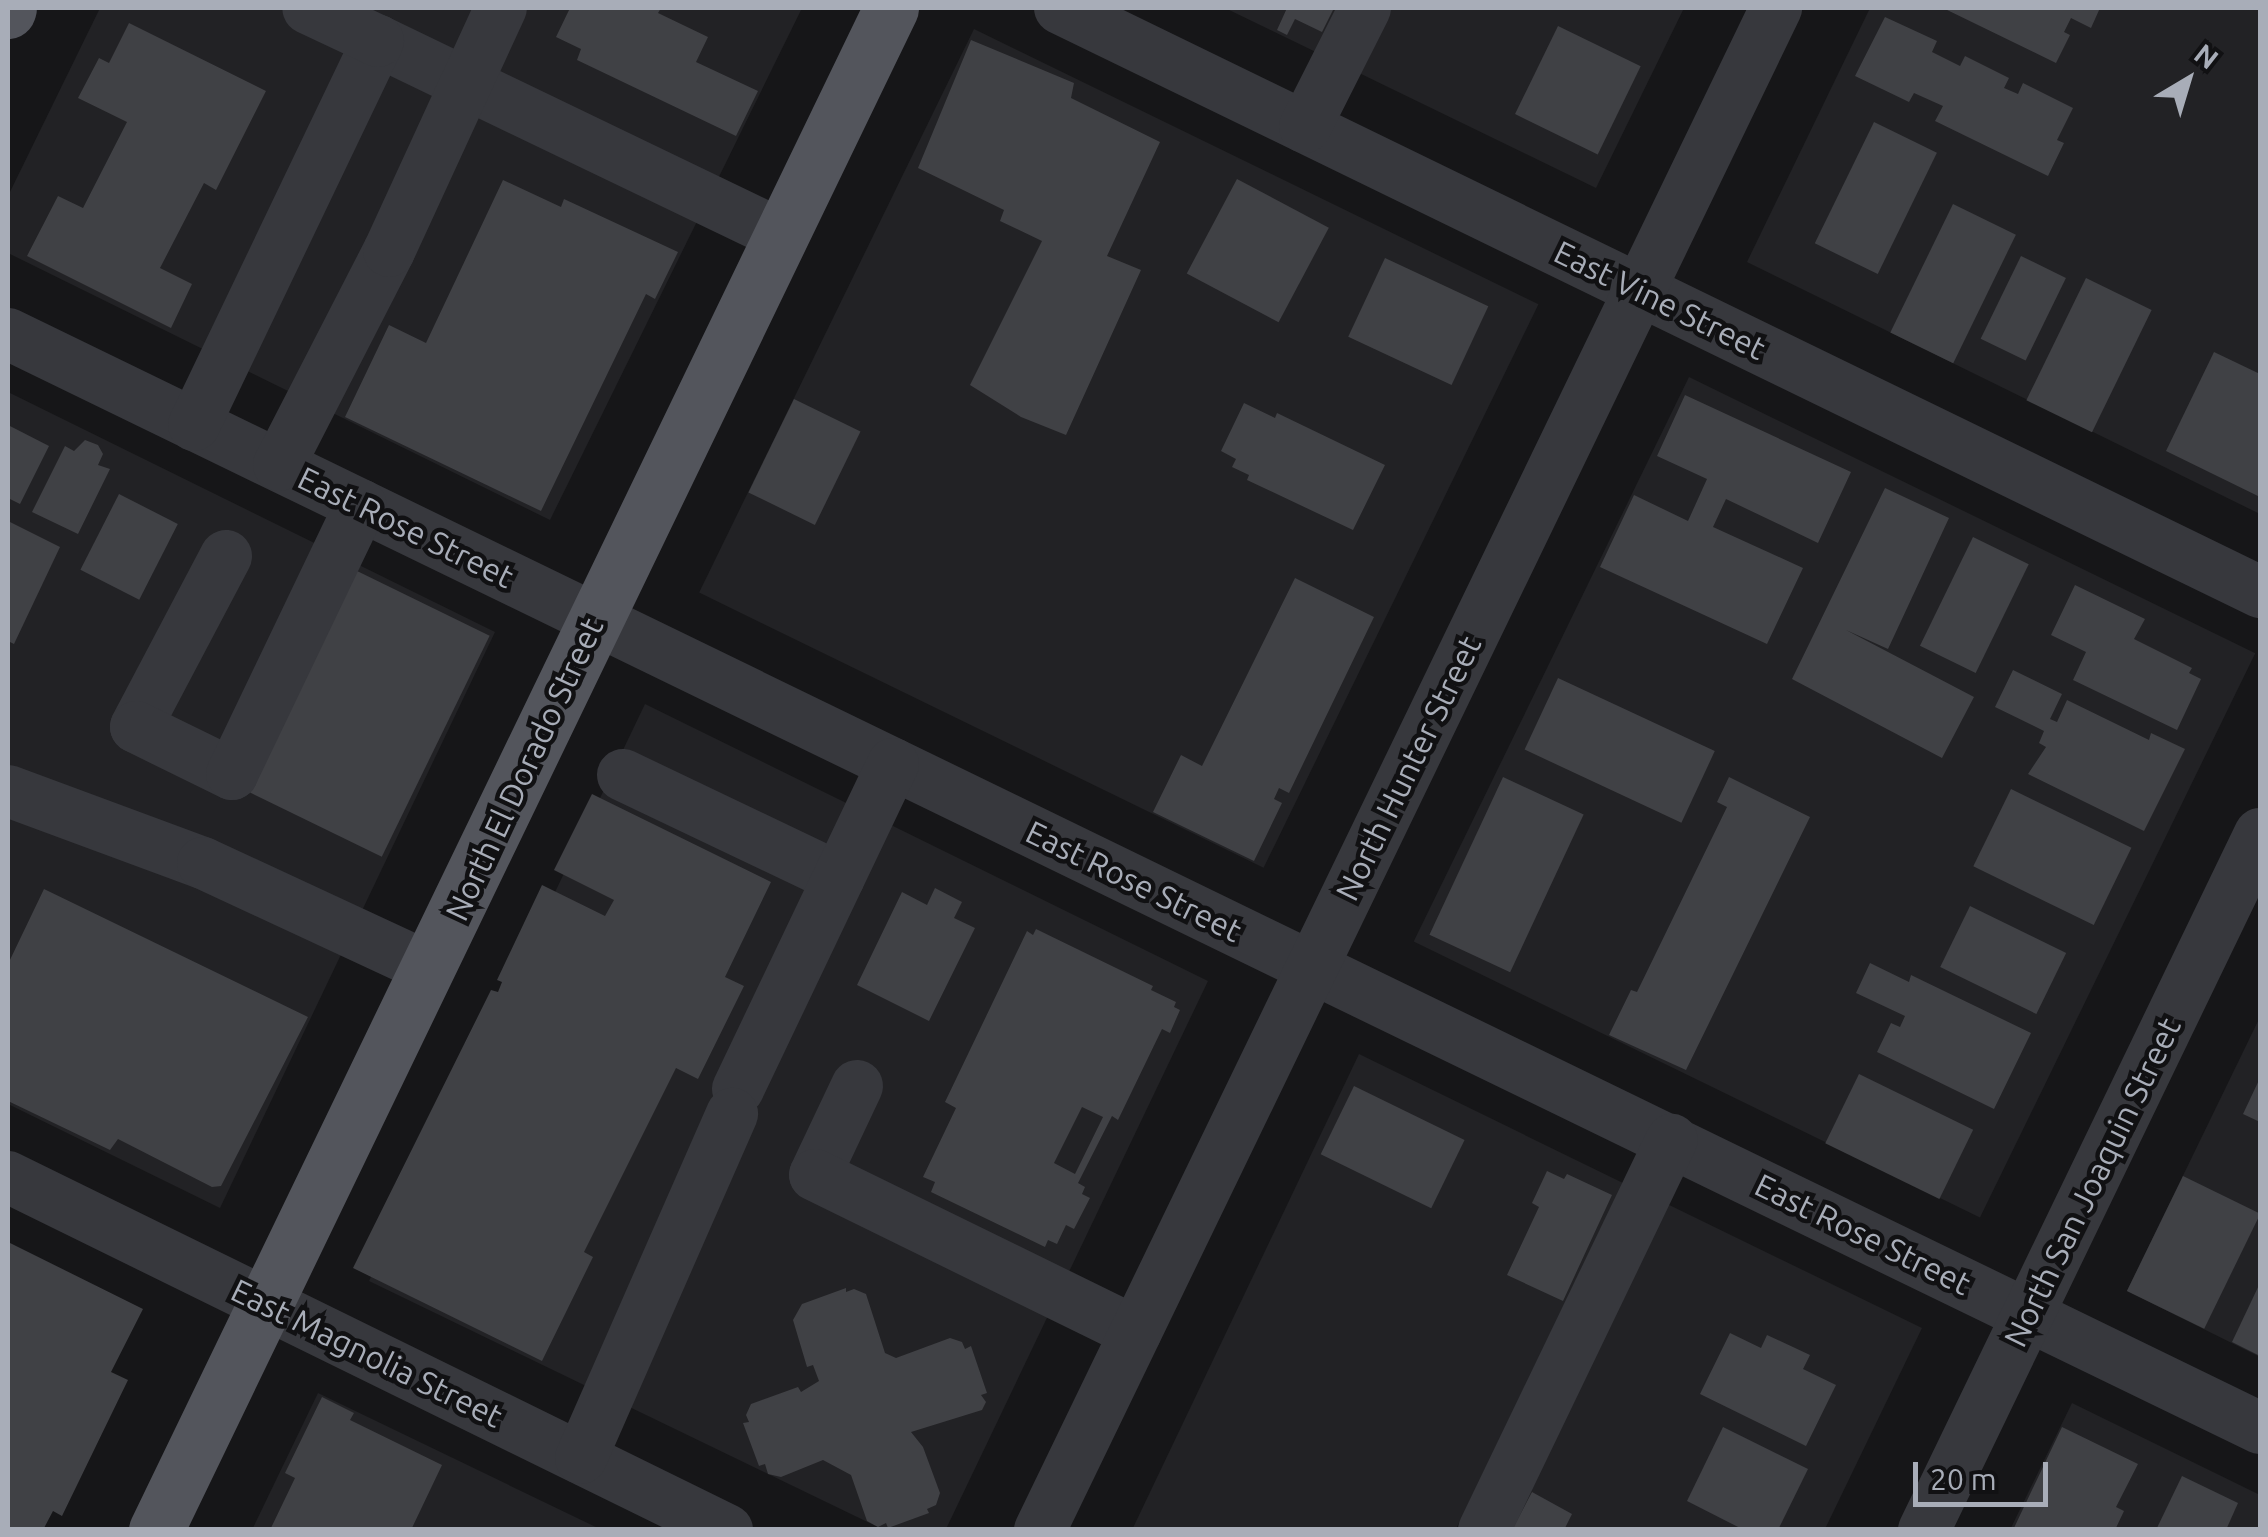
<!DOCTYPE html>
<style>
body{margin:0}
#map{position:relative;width:2268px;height:1537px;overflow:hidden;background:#161618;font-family:Ubuntu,sans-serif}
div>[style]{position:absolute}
.built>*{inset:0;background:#222225;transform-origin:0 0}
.building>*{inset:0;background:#404145;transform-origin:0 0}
.minor>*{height:52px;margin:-26px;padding:0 26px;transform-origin:26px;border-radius:26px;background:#37383d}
.major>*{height:55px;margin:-27.5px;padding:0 27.5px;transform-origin:27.5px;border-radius:27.5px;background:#53555c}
span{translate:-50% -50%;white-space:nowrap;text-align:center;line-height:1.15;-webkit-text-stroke:9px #111113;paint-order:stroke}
.street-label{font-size:32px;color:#a8adb8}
.frame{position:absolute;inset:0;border:10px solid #a8adb8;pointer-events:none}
.north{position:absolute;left:2138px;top:30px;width:100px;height:100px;-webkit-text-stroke:8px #111113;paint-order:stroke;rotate:38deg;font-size:28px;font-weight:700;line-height:40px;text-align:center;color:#a8adb8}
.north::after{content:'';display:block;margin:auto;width:35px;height:45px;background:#a8adb8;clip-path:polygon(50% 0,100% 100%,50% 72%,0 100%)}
.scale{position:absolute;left:1913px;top:1462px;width:135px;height:45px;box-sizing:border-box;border:5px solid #a8adb8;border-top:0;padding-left:12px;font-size:30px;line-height:35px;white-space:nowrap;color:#a8adb8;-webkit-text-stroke:8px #111113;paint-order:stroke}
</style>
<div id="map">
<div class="built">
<div style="clip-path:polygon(100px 8px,802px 8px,550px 520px,8px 253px,8px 196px)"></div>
<div style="clip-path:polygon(1225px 8px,1684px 8px,1596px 188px)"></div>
<div style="clip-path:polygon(1870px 8px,2260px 8px,2260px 514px,1747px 262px)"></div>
<div style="left:974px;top:29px;width:628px;height:627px;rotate:26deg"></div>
<div style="left:1689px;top:377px;width:630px;height:628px;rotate:26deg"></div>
<div style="clip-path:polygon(8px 392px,495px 632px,220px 1208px,8px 1104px)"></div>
<div style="clip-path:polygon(645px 704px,1208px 981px,946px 1529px,882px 1529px,369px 1281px)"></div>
<div style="clip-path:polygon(2260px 1017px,2260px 1357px,2127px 1291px)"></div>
<div style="clip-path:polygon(1359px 1054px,1623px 1183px,1456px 1529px,1132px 1530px)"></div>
<div style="clip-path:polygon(1659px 1200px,1922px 1328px,1825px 1529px,1501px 1530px)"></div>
<div style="clip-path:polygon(318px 1393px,600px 1529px,252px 1530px)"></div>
<div style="clip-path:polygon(2072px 1403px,2260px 1495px,2260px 1529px,2010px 1530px)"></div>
</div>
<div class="building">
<div style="clip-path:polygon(570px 8px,661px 8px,658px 13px,708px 37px,696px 62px,758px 91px,736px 136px,577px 60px,581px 49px,556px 37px)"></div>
<div style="clip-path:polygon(1287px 8px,1334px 8px,1322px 32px,1295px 19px,1287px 35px,1277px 30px)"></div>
<div style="clip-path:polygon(1943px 8px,2100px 8px,2091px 28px,2071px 18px,2064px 32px,2070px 35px,2056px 63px)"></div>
<div style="clip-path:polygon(1885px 17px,1937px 41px,1932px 52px,1960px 66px,1965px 56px,2009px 78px,2004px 88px,2018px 94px,2023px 83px,2073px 108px,2057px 140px,2064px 143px,2048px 176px,1935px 121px,1943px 106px,1914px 93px,1909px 102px,1855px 76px)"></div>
<div style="clip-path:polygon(129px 23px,266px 91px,216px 190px,204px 183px,160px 268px,192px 284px,171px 328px,27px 256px,58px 196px,83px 208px,127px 122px,78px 98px,99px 58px,109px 63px)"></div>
<div style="left:1558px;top:26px;width:92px;height:98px;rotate:26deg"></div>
<div style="clip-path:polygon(971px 40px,1074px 83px,1071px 98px,1160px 142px,1107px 256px,1141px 270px,1066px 435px,1021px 417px,970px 385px,1042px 241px,1000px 221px,1004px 210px,918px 168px)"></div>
<div style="left:1874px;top:122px;width:70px;height:135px;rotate:26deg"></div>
<div style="left:1237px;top:179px;width:104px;height:107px;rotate:28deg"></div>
<div style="clip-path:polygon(503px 180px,561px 207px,564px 199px,678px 252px,655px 299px,646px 294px,541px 511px,345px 417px,389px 325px,426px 343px)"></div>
<div style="left:1953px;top:204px;width:70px;height:143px;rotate:26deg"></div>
<div style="left:2021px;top:256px;width:50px;height:92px;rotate:26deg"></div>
<div style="left:1385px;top:258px;width:114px;height:87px;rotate:25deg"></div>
<div style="left:2086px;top:278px;width:73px;height:136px;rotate:26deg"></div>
<div style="clip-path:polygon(2214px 352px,2260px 374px,2260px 497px,2166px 451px)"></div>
<div style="clip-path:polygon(1685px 395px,1851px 472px,1818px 543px,1726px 499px,1713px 527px,1803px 568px,1767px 644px,1600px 567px,1634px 495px,1688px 521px,1707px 479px,1657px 456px)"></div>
<div style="left:794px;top:399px;width:74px;height:104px;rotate:26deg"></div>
<div style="clip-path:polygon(1244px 403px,1275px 418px,1277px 413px,1385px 465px,1353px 530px,1247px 480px,1249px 475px,1232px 467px,1236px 459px,1221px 451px)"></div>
<div style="clip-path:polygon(8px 425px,49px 446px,20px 504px,8px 498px)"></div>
<div style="clip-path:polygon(85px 440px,98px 445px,103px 454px,98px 465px,110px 469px,78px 534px,32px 512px,65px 446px,74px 451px)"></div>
<div style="clip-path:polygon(1885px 488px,1949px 518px,1888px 649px,1846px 630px,1974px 697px,1942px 758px,1792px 679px)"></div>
<div style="left:119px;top:494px;width:66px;height:85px;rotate:27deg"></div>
<div style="clip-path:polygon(8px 521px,60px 547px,14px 644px,8px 641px)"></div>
<div style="left:1973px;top:537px;width:62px;height:121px;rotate:26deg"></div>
<div style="left:353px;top:569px;width:152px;height:246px;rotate:26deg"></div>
<div style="clip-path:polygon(1295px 578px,1374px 617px,1289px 793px,1279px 788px,1274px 799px,1282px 803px,1254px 861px,1153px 812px,1181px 755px,1202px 766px)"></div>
<div style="clip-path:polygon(2075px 585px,2145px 619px,2134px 639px,2192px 668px,2189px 673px,2201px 679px,2177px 730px,2073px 680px,2086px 652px,2051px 635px)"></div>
<div style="clip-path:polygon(2013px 670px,2062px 694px,2050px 719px,2057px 722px,2067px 700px,2149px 740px,2151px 733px,2185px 749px,2144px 831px,2028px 774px,2046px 747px,2039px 743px,2044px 731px,1995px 707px)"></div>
<div style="left:1558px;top:678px;width:173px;height:79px;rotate:25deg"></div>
<div style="left:1503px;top:777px;width:89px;height:174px;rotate:25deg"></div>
<div style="clip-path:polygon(1729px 777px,1810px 817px,1686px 1070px,1609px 1035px,1631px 990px,1637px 992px,1727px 807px,1717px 802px)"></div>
<div style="left:2011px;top:789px;width:134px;height:86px;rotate:26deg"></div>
<div style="clip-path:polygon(592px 794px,771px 882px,725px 977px,744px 986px,698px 1079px,676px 1068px,584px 1252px,593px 1257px,542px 1361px,353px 1268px,491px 990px,498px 992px,502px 982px,497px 980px,542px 885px,605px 916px,614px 900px,554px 870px)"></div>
<div style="clip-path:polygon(935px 888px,962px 902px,954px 918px,975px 928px,929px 1021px,857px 985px,902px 892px,927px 905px)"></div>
<div style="clip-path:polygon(44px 889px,308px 1017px,221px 1186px,212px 1187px,118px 1139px,110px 1150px,8px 1101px,8px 964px)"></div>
<div style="left:1970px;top:906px;width:107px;height:68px;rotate:26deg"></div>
<div style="clip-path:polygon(evenodd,1036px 929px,1153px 986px,1151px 990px,1176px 1002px,1174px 1007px,1180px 1010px,1170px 1033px,1162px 1029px,1118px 1120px,1112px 1116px,1078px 1183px,1085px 1187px,1082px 1194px,1090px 1198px,1074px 1229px,1066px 1225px,1057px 1244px,1048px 1240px,1045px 1247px,931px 1192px,935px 1182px,923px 1177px,956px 1108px,945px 1102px,1027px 931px,1033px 935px,1036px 929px,1082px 1107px,1103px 1117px,1075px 1174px,1054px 1163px,1082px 1107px)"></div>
<div style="clip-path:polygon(1870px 963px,1909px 982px,1911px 975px,2031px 1033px,1994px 1109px,1877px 1052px,1891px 1023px,1900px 1027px,1905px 1016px,1856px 993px)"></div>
<div style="left:1859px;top:1074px;width:127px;height:77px;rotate:26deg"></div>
<div style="clip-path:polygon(2260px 1078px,2260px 1122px,2243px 1114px)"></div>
<div style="left:1354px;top:1086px;width:123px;height:76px;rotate:26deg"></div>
<div style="clip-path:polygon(1547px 1171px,1564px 1179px,1567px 1174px,1612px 1195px,1563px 1301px,1507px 1275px,1539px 1207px,1532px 1203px)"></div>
<div style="left:2183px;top:1176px;width:86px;height:128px;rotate:26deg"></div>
<div style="clip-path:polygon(8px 1242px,143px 1309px,111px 1372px,128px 1380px,62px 1516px,53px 1511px,43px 1530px,8px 1530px)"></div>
<div style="clip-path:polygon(2260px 1283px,2260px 1356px,2232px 1342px)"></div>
<div style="clip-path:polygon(846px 1288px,846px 1292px,854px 1289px,866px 1294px,885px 1353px,896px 1358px,950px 1338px,962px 1342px,965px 1349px,971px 1346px,987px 1393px,981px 1395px,986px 1402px,982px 1410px,911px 1432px,923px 1447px,940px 1493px,936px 1505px,927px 1509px,929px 1513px,888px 1528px,886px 1523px,878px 1527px,867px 1521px,851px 1475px,823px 1460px,781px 1477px,768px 1474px,765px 1464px,759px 1466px,743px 1423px,749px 1422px,746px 1415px,751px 1404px,798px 1387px,801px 1392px,819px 1381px,813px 1365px,807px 1367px,793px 1320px,802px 1304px)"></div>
<div style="clip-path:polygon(1730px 1333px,1761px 1348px,1767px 1335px,1810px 1355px,1803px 1369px,1836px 1385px,1806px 1446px,1700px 1394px)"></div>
<div style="clip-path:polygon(322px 1397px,354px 1413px,350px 1420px,442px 1465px,411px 1530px,270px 1530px,295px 1478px,285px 1473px)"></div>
<div style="clip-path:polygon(1723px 1427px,1808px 1469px,1778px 1530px,1744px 1530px,1687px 1501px)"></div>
<div style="clip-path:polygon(2062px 1427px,2138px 1464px,2116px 1507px,2124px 1511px,2115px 1530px,2013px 1530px)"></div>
<div style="clip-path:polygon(2182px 1476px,2238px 1503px,2226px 1530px,2156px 1530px)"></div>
<div style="clip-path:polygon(1532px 1492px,1572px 1514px,1564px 1530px,1512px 1530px)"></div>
</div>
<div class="minor">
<div style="left:1060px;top:8px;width:1335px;rotate:25.95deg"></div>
<div style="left:378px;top:41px;width:447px;rotate:25.7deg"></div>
<div style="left:1305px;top:127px;width:133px;rotate:-63.2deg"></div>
<div style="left:8px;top:334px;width:2504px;rotate:25.91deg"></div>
<div style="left:194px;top:425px;width:426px;rotate:-64.4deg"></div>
<div style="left:378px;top:41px;width:77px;rotate:-154.8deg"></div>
<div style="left:279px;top:465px;width:241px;rotate:-62.8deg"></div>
<div style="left:389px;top:251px;width:268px;rotate:-65.3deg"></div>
<div style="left:226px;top:556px;width:193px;rotate:117.8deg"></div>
<div style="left:136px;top:727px;width:107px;rotate:26.1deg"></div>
<div style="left:232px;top:774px;width:298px;rotate:-64.4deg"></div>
<div style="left:623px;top:775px;width:239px;rotate:25.5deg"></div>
<div style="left:8px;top:791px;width:208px;rotate:20.3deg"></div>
<div style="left:203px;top:863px;width:249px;rotate:24.9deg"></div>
<div style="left:857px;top:1086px;width:98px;rotate:115.3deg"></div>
<div style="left:815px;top:1175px;width:357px;rotate:26.1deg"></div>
<div style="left:738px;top:1089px;width:360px;rotate:-64.5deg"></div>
<div style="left:8px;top:1177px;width:801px;rotate:26.15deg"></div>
<div style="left:581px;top:1458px;width:376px;rotate:-66.3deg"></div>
<div style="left:1040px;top:1530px;width:1691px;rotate:-64.19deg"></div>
<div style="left:1484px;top:1530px;width:433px;rotate:-64.3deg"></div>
<div style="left:1924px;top:1530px;width:773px;rotate:-64.23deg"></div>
</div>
<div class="major">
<div style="left:8px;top:11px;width:3px;rotate:-72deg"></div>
<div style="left:156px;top:1530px;width:1690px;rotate:-64.22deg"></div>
</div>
<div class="street-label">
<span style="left:1660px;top:300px;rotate:26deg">East Vine Street</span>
<span style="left:406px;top:527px;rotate:26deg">East Rose Street</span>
<span style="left:1408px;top:768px;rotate:-64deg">North Hunter Street</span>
<span style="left:524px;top:769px;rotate:-65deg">North El Dorado Street</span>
<span style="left:1134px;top:881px;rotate:26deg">East Rose Street</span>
<span style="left:2092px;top:1182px;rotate:-64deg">North San Joaquin Street</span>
<span style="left:1863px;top:1234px;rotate:26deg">East Rose Street</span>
<span style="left:367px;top:1353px;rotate:26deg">East Magnolia Street</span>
</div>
<div class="frame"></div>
<div class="north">N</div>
<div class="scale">20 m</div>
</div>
